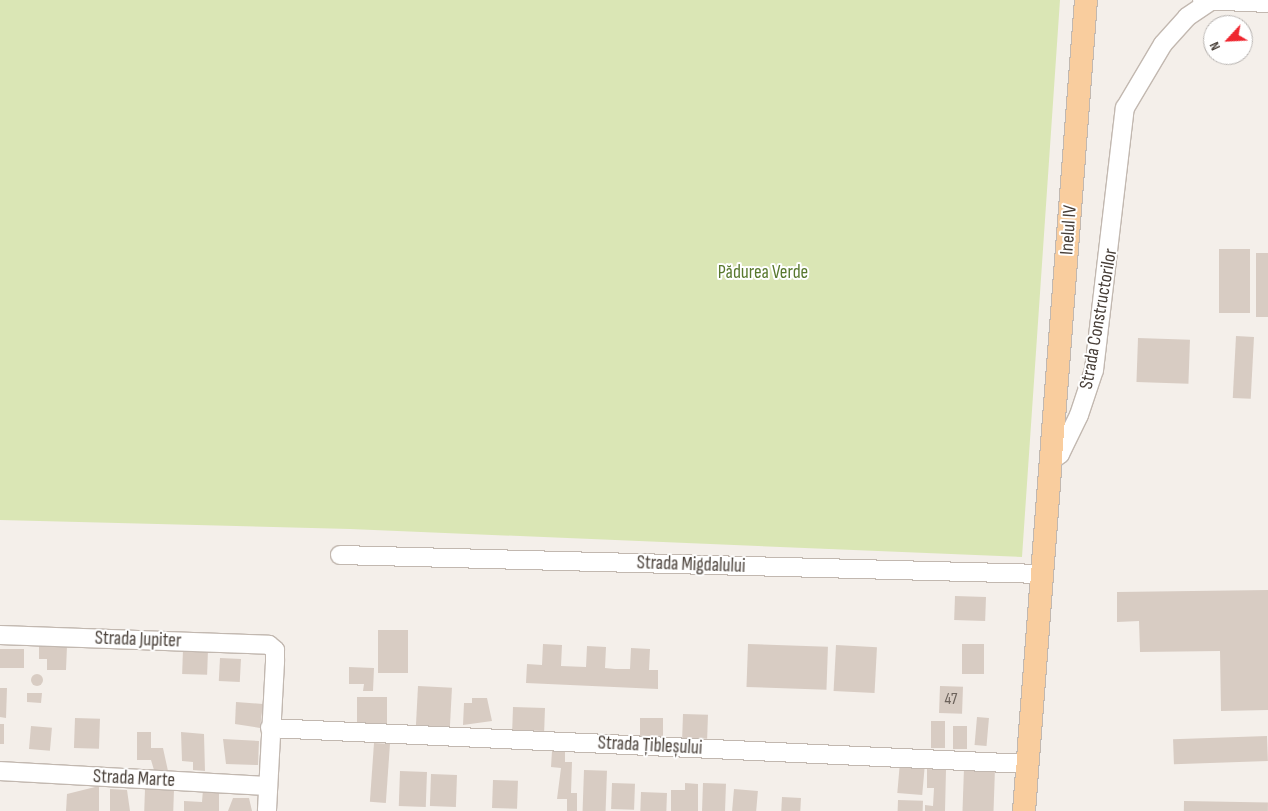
<!DOCTYPE html>
<meta charset="utf-8">
<style>
body{margin:0}
#map{position:relative;width:1268px;height:811px;overflow:hidden;background:#f4efea;font-family:"Sofia Sans Condensed",sans-serif}
div>[style]{position:absolute}
.green>*{inset:0;background:#dae6b5}
.building>*{inset:0;background:#d8ccc3;transform-origin:0 0}
.round{border-radius:50%}
.roads{filter:drop-shadow(1px 0 #c2b8b0) drop-shadow(-1px 0 #c2b8b0) drop-shadow(0 1px #c2b8b0) drop-shadow(0 -1px #c2b8b0)}
.minor>*{height:18px;margin:-9px;padding:0 9px;transform-origin:9px;border-radius:9px;background:#fff}
.major>*{height:22px;margin:-11px;padding:0 11px;transform-origin:11px;border-radius:11px;background:#f9cd9e}
span{translate:-50% -50%;white-space:nowrap;text-align:center;line-height:1.15;-webkit-text-stroke:4px #fff;paint-order:stroke}
.number-label{font-size:16px;color:#6c625b}
.number-label span{-webkit-text-stroke-width:0}
.street-label{font-size:19px;color:#483f38}
.park-label{font-size:19px;color:#58782e}
.north{position:absolute;left:1203px;top:15px;width:50px;height:50px;box-sizing:border-box;background:#fff;border:1px solid #b6b2af;border-radius:50%;rotate:245deg;font-size:14px;font-weight:700;line-height:20px;text-align:center;color:#483f38}
.north::after{content:'';display:block;margin:auto;width:18px;height:22px;background:#ef262f;clip-path:polygon(50% 0,100% 100%,50% 72%,0 100%)}
</style>
<div id="map">
<div class="green">
<div style="clip-path:polygon(0 0,1060px 0,1022px 557px,350px 529px,0 520px)"></div>
</div>
<div class="building">
<div style="left:1219px;top:249px;width:31px;height:64px"></div>
<div style="left:1256px;top:253px;width:12px;height:64px"></div>
<div style="left:1236px;top:336px;width:18px;height:62px;rotate:3deg"></div>
<div style="left:1138px;top:338px;width:52px;height:44px;rotate:2deg"></div>
<div style="clip-path:polygon(1268px 590px,1268px 710px,1221px 711px,1220px 651px,1140px 652px,1139px 621px,1117px 622px,1117px 592px)"></div>
<div style="left:955px;top:596px;width:31px;height:24px;rotate:2deg"></div>
<div style="left:378px;top:630px;width:30px;height:43px"></div>
<div style="clip-path:polygon(543px 644px,562px 645px,561px 666px,586px 667px,587px 646px,606px 647px,605px 668px,615px 669px,630px 669px,631px 648px,650px 649px,649px 670px,658px 670px,658px 689px,526px 683px,527px 664px,542px 665px)"></div>
<div style="left:748px;top:644px;width:80px;height:43px;rotate:2deg"></div>
<div style="left:962px;top:644px;width:22px;height:30px"></div>
<div style="clip-path:polygon(39px 645px,67px 646px,66px 670px,47px 670px,47px 659px,39px 659px)"></div>
<div style="left:836px;top:645px;width:41px;height:46px;rotate:3deg"></div>
<div style="left:0;top:649px;width:24px;height:19px"></div>
<div style="left:183px;top:649px;width:25px;height:25px;rotate:2deg"></div>
<div style="left:220px;top:658px;width:21px;height:23px;rotate:3deg"></div>
<div style="clip-path:polygon(349px 667px,374px 668px,373px 691px,363px 691px,364px 684px,349px 684px)"></div>
<div class="round" style="left:31px;top:674px;width:12px;height:12px"></div>
<div style="left:418px;top:686px;width:34px;height:40px;rotate:3deg"></div>
<div style="left:940px;top:686px;width:23px;height:27px;rotate:2deg"></div>
<div style="clip-path:polygon(0 688px,7px 688px,6px 718px,0 717px)"></div>
<div style="clip-path:polygon(27px 693px,42px 693px,41px 703px,27px 702px)"></div>
<div style="left:387px;top:697px;width:26px;height:30px;rotate:90deg"></div>
<div style="clip-path:polygon(472px 698px,487px 698px,492px 721px,463px 725px,464px 703px,472px 703px)"></div>
<div style="clip-path:polygon(236px 702px,263px 704px,260px 728px,235px 724px)"></div>
<div style="left:513px;top:707px;width:32px;height:23px;rotate:2deg"></div>
<div style="left:683px;top:714px;width:25px;height:24px;rotate:2deg"></div>
<div style="left:977px;top:717px;width:12px;height:28px;rotate:5deg"></div>
<div style="left:75px;top:718px;width:25px;height:30px;rotate:2deg"></div>
<div style="left:640px;top:718px;width:23px;height:19px"></div>
<div style="left:931px;top:721px;width:14px;height:27px"></div>
<div style="left:0;top:724px;width:4px;height:20px"></div>
<div style="left:31px;top:726px;width:21px;height:23px;rotate:5deg"></div>
<div style="left:953px;top:726px;width:14px;height:23px"></div>
<div style="clip-path:polygon(137px 732px,151px 732px,151px 748px,163px 748px,168px 771px,154px 770px,151px 760px,137px 760px)"></div>
<div style="clip-path:polygon(181px 732px,204px 734px,205px 771px,193px 770px,193px 762px,182px 761px)"></div>
<div style="left:1267px;top:736px;width:25px;height:94px;rotate:88deg"></div>
<div style="clip-path:polygon(223px 739px,259px 741px,258px 765px,226px 764px)"></div>
<div style="left:374px;top:743px;width:16px;height:59px;rotate:4deg"></div>
<div style="clip-path:polygon(552px 751px,565px 751px,565px 762px,572px 762px,571px 793px,577px 793px,577px 811px,567px 811px,567px 799px,557px 799px,561px 768px,551px 767px)"></div>
<div style="left:900px;top:762px;width:25px;height:31px;rotate:5deg"></div>
<div style="left:964px;top:768px;width:31px;height:43px;rotate:2deg"></div>
<div style="clip-path:polygon(927px 769px,946px 770px,945px 811px,925px 811px,925px 805px,933px 806px,934px 788px,927px 788px)"></div>
<div style="left:584px;top:770px;width:23px;height:41px;rotate:2deg"></div>
<div style="left:400px;top:771px;width:27px;height:35px;rotate:2deg"></div>
<div style="left:431px;top:774px;width:26px;height:32px;rotate:2deg"></div>
<div style="left:493px;top:780px;width:25px;height:28px;rotate:2deg"></div>
<div style="left:612px;top:783px;width:23px;height:26px;rotate:2deg"></div>
<div style="clip-path:polygon(685px 783px,698px 784px,698px 811px,671px 811px,671px 790px,685px 790px)"></div>
<div style="left:703px;top:783px;width:23px;height:28px;rotate:2deg"></div>
<div style="clip-path:polygon(99px 786px,99px 811px,66px 811px,67px 794px)"></div>
<div style="clip-path:polygon(110px 789px,127px 790px,130px 811px,110px 811px)"></div>
<div style="left:145px;top:789px;width:29px;height:22px;rotate:2deg"></div>
<div style="clip-path:polygon(203px 789px,219px 790px,219px 811px,184px 811px,184px 801px,202px 802px)"></div>
<div style="left:734px;top:789px;width:24px;height:22px;rotate:5deg"></div>
<div style="left:641px;top:792px;width:26px;height:19px;rotate:2deg"></div>
<div style="left:782px;top:797px;width:19px;height:14px;rotate:3deg"></div>
<div style="clip-path:polygon(233px 798px,249px 798px,252px 811px,228px 811px)"></div>
<div style="left:898px;top:800px;width:25px;height:11px;rotate:2deg"></div>
<div style="left:1184px;top:801px;width:84px;height:10px;rotate:1deg"></div>
</div>
<div class="roads">
<div class="minor">
<div style="left:1202px;top:0;width:66px;rotate:2.6deg"></div>
<div style="left:1052px;top:460px;width:10px;rotate:-37deg"></div>
<div style="left:1060px;top:454px;width:43px;rotate:-64deg"></div>
<div style="left:1079px;top:415px;width:47px;rotate:-71.6deg"></div>
<div style="left:1094px;top:370px;width:264px;rotate:-83.3deg"></div>
<div style="left:1125px;top:108px;width:74px;rotate:-59.3deg"></div>
<div style="left:1163px;top:44px;width:36px;rotate:-48deg"></div>
<div style="left:1187px;top:17px;width:30px;rotate:-34deg"></div>
<div style="left:340px;top:555px;width:701px;rotate:1.55deg"></div>
<div style="left:0;top:635px;width:269px;rotate:2.1deg"></div>
<div style="left:269px;top:645px;width:8px;rotate:40deg"></div>
<div style="left:275px;top:650px;width:12px;rotate:90deg"></div>
<div style="left:275px;top:662px;width:149px;rotate:93.1deg"></div>
<div style="left:270px;top:728px;width:760px;rotate:2.72deg"></div>
<div style="left:0;top:771px;width:267px;rotate:3.2deg"></div>
</div>
<div class="major">
<div style="left:1024px;top:811px;width:813px;rotate:-85.63deg"></div>
</div>
</div>
<div class="number-label">
<span style="left:951px;top:700px">47</span>
</div>
<div class="street-label">
<span style="left:1069px;top:230px;rotate:-86deg">Inelul IV</span>
<span style="left:1099px;top:319px;rotate:-80deg">Strada Constructorilor</span>
<span style="left:691px;top:565px;rotate:2deg">Strada Migdalului</span>
<span style="left:138px;top:640px;rotate:2deg">Strada Jupiter</span>
<span style="left:650px;top:746px;rotate:3deg">Strada Țibleșului</span>
<span style="left:134px;top:779px;rotate:3deg">Strada Marte</span>
</div>
<div class="park-label">
<span style="left:763px;top:273px">Pădurea Verde</span>
</div>
<div class="north">N</div>
</div>
